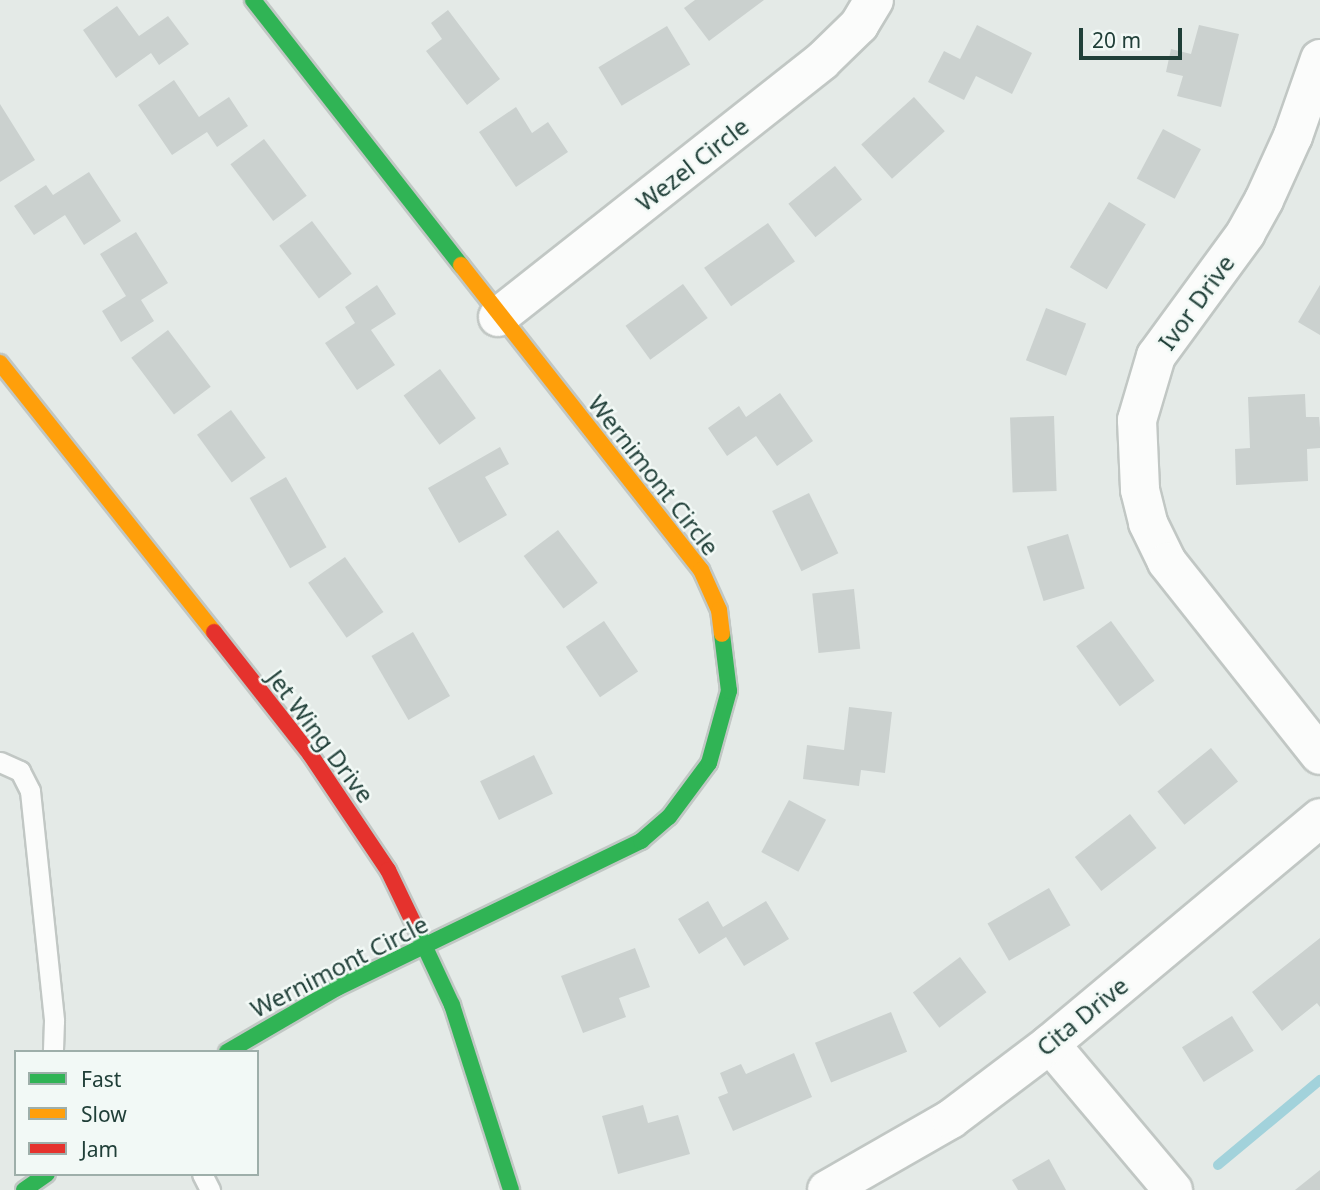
<!DOCTYPE html>
<style>
body{margin:0}
#map{position:relative;width:1320px;height:1190px;overflow:hidden;background:#e4eae7;font-family:"Noto Sans",sans-serif}
div>[style]{position:absolute}
.stream>*{height:10px;margin:-5px;padding:0 5px;transform-origin:5px;border-radius:5px;background:#a2d2db}
.building>*{inset:0;background:#cbd1cf;transform-origin:0 0}
.roads{filter:drop-shadow(2px 0 #c1c7c4) drop-shadow(-2px 0 #c1c7c4) drop-shadow(0 2px #c1c7c4) drop-shadow(0 -2px #c1c7c4)}
.lane>*{height:19px;margin:-9.5px;padding:0 9.5px;transform-origin:9.5px;border-radius:9.5px;background:#fbfcfb}
.street>*{height:38px;margin:-19px;padding:0 19px;transform-origin:19px;border-radius:19px;background:#fbfcfb}
.fast>*{height:16px;margin:-8px;padding:0 8px;transform-origin:8px;border-radius:8px;background:#30b455}
.slow>*{height:16px;margin:-8px;padding:0 8px;transform-origin:8px;border-radius:8px;background:#ff9f0a}
.jam>*{height:16px;margin:-8px;padding:0 8px;transform-origin:8px;border-radius:8px;background:#e5322d}
span{translate:-50% -50%;white-space:nowrap;text-align:center;line-height:1.15;-webkit-text-stroke:5px #f2f9f6;paint-order:stroke}
.street-label{font-size:24px;color:#203f38}
.legend{position:absolute;left:14px;top:1050px;width:245px;height:126px;box-sizing:border-box;background:#f2f9f6;border:2px solid #9eafaa;margin:0;padding:9px 12px;list-style:none;font-size:21px;color:#203f38}
.legend li{display:flex;align-items:center;gap:14px;height:35px}
.legend b{width:35px;border:2px solid #9eafaa}
.scale{position:absolute;left:1079px;top:28px;width:103px;height:32px;box-sizing:border-box;border:4px solid #203f38;border-top:0;padding-left:9px;font-size:21px;line-height:24px;white-space:nowrap;color:#203f38;-webkit-text-stroke:5px #f2f9f6;paint-order:stroke}
</style>
<div id="map">
<div class="stream">
<div style="left:1218px;top:1165px;width:133px;rotate:-39.8deg"></div>
</div>
<div class="building">
<div style="clip-path:polygon(695px 0,764px 0,709px 41px,684px 8px)"></div>
<div style="clip-path:polygon(117px 6px,139px 36px,168px 16px,189px 44px,159px 65px,151px 53px,116px 78px,83px 30px)"></div>
<div style="clip-path:polygon(448px 10px,500px 79px,467px 105px,426px 51px,442px 39px,431px 23px)"></div>
<div style="clip-path:polygon(977px 25px,1032px 53px,1012px 94px,976px 76px,964px 100px,928px 82px,944px 51px,960px 59px)"></div>
<div style="clip-path:polygon(1199px 25px,1239px 34px,1221px 107px,1177px 96px,1183px 76px,1166px 72px,1171px 49px,1191px 54px)"></div>
<div style="left:667px;top:26px;width:45px;height:80px;rotate:59deg"></div>
<div style="clip-path:polygon(174px 80px,199px 117px,229px 97px,248px 126px,217px 147px,207px 132px,172px 155px,138px 105px)"></div>
<div style="left:914px;top:97px;width:46px;height:71px;rotate:48deg"></div>
<div style="clip-path:polygon(0 104px,35px 160px,0 182px)"></div>
<div style="clip-path:polygon(516px 107px,532px 133px,548px 122px,568px 152px,516px 187px,479px 132px)"></div>
<div style="left:1163px;top:129px;width:43px;height:56px;rotate:28deg"></div>
<div style="left:264px;top:139px;width:71px;height:42px;rotate:53deg"></div>
<div style="left:835px;top:166px;width:43px;height:60px;rotate:51deg"></div>
<div style="clip-path:polygon(89px 172px,121px 221px,84px 245px,65px 215px,34px 235px,14px 206px,46px 185px,53px 195px)"></div>
<div style="left:1109px;top:202px;width:43px;height:76px;rotate:31deg"></div>
<div style="left:312px;top:221px;width:66px;height:41px;rotate:53deg"></div>
<div style="left:768px;top:223px;width:47px;height:78px;rotate:55deg"></div>
<div style="clip-path:polygon(136px 232px,168px 283px,141px 300px,154px 321px,121px 342px,102px 311px,126px 296px,100px 254px)"></div>
<div style="left:683px;top:284px;width:42px;height:71px;rotate:54deg"></div>
<div style="clip-path:polygon(377px 285px,396px 314px,371px 330px,395px 365px,357px 390px,325px 343px,355px 323px,345px 307px)"></div>
<div style="clip-path:polygon(1320px 285px,1320px 335px,1298px 322px)"></div>
<div style="left:1046px;top:308px;width:43px;height:56px;rotate:21deg"></div>
<div style="left:168px;top:330px;width:71px;height:46px;rotate:53deg"></div>
<div style="left:440px;top:369px;width:61px;height:45px;rotate:54deg"></div>
<div style="clip-path:polygon(780px 393px,813px 441px,777px 466px,756px 436px,727px 456px,708px 428px,739px 406px,746px 417px)"></div>
<div style="clip-path:polygon(1305px 394px,1306px 417px,1319px 417px,1320px 428px,1320px 448px,1307px 449px,1308px 481px,1236px 485px,1235px 449px,1250px 448px,1248px 397px)"></div>
<div style="left:231px;top:410px;width:59px;height:42px;rotate:54deg"></div>
<div style="left:1054px;top:416px;width:75px;height:44px;rotate:88deg"></div>
<div style="clip-path:polygon(500px 447px,509px 464px,485px 477px,507px 515px,459px 543px,428px 488px)"></div>
<div style="left:286px;top:477px;width:81px;height:42px;rotate:60deg"></div>
<div style="left:809px;top:493px;width:67px;height:41px;rotate:64deg"></div>
<div style="left:558px;top:530px;width:66px;height:43px;rotate:53deg"></div>
<div style="left:1068px;top:534px;width:57px;height:43px;rotate:73deg"></div>
<div style="left:345px;top:557px;width:67px;height:45px;rotate:55deg"></div>
<div style="left:854px;top:589px;width:60px;height:42px;rotate:84deg"></div>
<div style="left:604px;top:621px;width:61px;height:46px;rotate:56deg"></div>
<div style="left:1111px;top:621px;width:74px;height:43px;rotate:54deg"></div>
<div style="left:413px;top:632px;width:74px;height:48px;rotate:60deg"></div>
<div style="clip-path:polygon(849px 707px,892px 712px,885px 773px,861px 770px,859px 786px,803px 779px,807px 745px,844px 750px)"></div>
<div style="left:1211px;top:748px;width:43px;height:69px;rotate:51deg"></div>
<div style="left:534px;top:755px;width:43px;height:60px;rotate:64deg"></div>
<div style="left:789px;top:800px;width:42px;height:59px;rotate:28deg"></div>
<div style="left:1130px;top:814px;width:43px;height:70px;rotate:52deg"></div>
<div style="left:1049px;top:888px;width:43px;height:71px;rotate:60deg"></div>
<div style="clip-path:polygon(708px 901px,723px 927px,766px 901px,789px 939px,744px 966px,726px 937px,699px 954px,678px 919px)"></div>
<div style="clip-path:polygon(1320px 938px,1320px 1007px,1317px 1003px,1282px 1031px,1252px 992px)"></div>
<div style="clip-path:polygon(635px 948px,650px 987px,619px 998px,626px 1017px,583px 1033px,561px 976px)"></div>
<div style="left:960px;top:957px;width:44px;height:59px;rotate:53deg"></div>
<div style="left:891px;top:1012px;width:43px;height:82px;rotate:68deg"></div>
<div style="left:1232px;top:1016px;width:41px;height:59px;rotate:58deg"></div>
<div style="clip-path:polygon(794px 1053px,812px 1097px,733px 1131px,718px 1097px,728px 1093px,720px 1073px,741px 1064px,746px 1074px)"></div>
<div style="clip-path:polygon(643px 1105px,648px 1123px,678px 1115px,690px 1154px,618px 1174px,602px 1116px)"></div>
<div style="clip-path:polygon(1049px 1159px,1066px 1190px,1018px 1190px,1012px 1180px)"></div>
<div style="clip-path:polygon(1320px 1170px,1320px 1190px,1295px 1190px)"></div>
</div>
<div class="roads">
<div class="lane">
<div style="left:0;top:762px;width:22px;rotate:24deg"></div>
<div style="left:20px;top:771px;width:22px;rotate:63deg"></div>
<div style="left:30px;top:791px;width:231px;rotate:84deg"></div>
<div style="left:54px;top:1021px;width:31px;rotate:92deg"></div>
<div style="left:202px;top:1174px;width:18px;rotate:63deg"></div>
</div>
<div class="street">
<div style="left:1320px;top:59px;width:82px;rotate:109.3deg"></div>
<div style="left:1293px;top:136px;width:70px;rotate:114.4deg"></div>
<div style="left:1264px;top:200px;width:38px;rotate:119deg"></div>
<div style="left:1246px;top:233px;width:152px;rotate:126.2deg"></div>
<div style="left:1156px;top:356px;width:67px;rotate:106.5deg"></div>
<div style="left:1137px;top:420px;width:70px;rotate:87.5deg"></div>
<div style="left:1140px;top:490px;width:34px;rotate:76deg"></div>
<div style="left:1148px;top:523px;width:43px;rotate:64deg"></div>
<div style="left:1167px;top:562px;width:246px;rotate:51.6deg"></div>
<div style="left:498px;top:317px;width:413px;rotate:-38.3deg"></div>
<div style="left:822px;top:61px;width:52px;rotate:-44.2deg"></div>
<div style="left:859px;top:25px;width:29px;rotate:-59deg"></div>
<div style="left:1050px;top:1044px;width:191px;rotate:49.9deg"></div>
<div style="left:827px;top:1190px;width:143px;rotate:-29.8deg"></div>
<div style="left:951px;top:1119px;width:124px;rotate:-37.1deg"></div>
<div style="left:1050px;top:1044px;width:352px;rotate:-39.9deg"></div>
</div>
<div class="fast">
<div style="left:253px;top:0;width:337px;rotate:51.9deg"></div>
<div style="left:415px;top:926px;width:87px;rotate:64.9deg"></div>
<div style="left:452px;top:1005px;width:194px;rotate:72.3deg"></div>
<div style="left:227px;top:1052px;width:127px;rotate:-30.2deg"></div>
<div style="left:337px;top:988px;width:338px;rotate:-25.8deg"></div>
<div style="left:641px;top:841px;width:37px;rotate:-41deg"></div>
<div style="left:669px;top:817px;width:67px;rotate:-53.5deg"></div>
<div style="left:709px;top:763px;width:75px;rotate:-74.5deg"></div>
<div style="left:729px;top:691px;width:57px;rotate:-97deg"></div>
<div style="left:24px;top:1190px;width:28px;rotate:-35deg"></div>
</div>
<div class="slow">
<div style="left:461px;top:265px;width:388px;rotate:51.8deg"></div>
<div style="left:701px;top:570px;width:44px;rotate:65.8deg"></div>
<div style="left:719px;top:610px;width:24px;rotate:83deg"></div>
<div style="left:0;top:363px;width:344px;rotate:51.5deg"></div>
</div>
<div class="jam">
<div style="left:214px;top:632px;width:155px;rotate:51.8deg"></div>
<div style="left:310px;top:754px;width:140px;rotate:56.1deg"></div>
<div style="left:388px;top:870px;width:62px;rotate:64.3deg"></div>
</div>
</div>
<div class="street-label">
<span style="left:692px;top:164px;rotate:-38deg">Wezel Circle</span>
<span style="left:1196px;top:302px;rotate:-54deg">Ivor Drive</span>
<span style="left:654px;top:475px;rotate:52deg">Wernimont Circle</span>
<span style="left:321px;top:736px;rotate:53deg">Jet Wing Drive</span>
<span style="left:339px;top:966px;rotate:-27deg">Wernimont Circle</span>
<span style="left:1082px;top:1016px;rotate:-39deg">Cita Drive</span>
</div>
<ul class="legend">
<li><b style="height:9px;background:#30b455"></b>Fast</li>
<li><b style="height:9px;background:#ff9f0a"></b>Slow</li>
<li><b style="height:9px;background:#e5322d"></b>Jam</li>
</ul>
<div class="scale">20 m</div>
</div>
